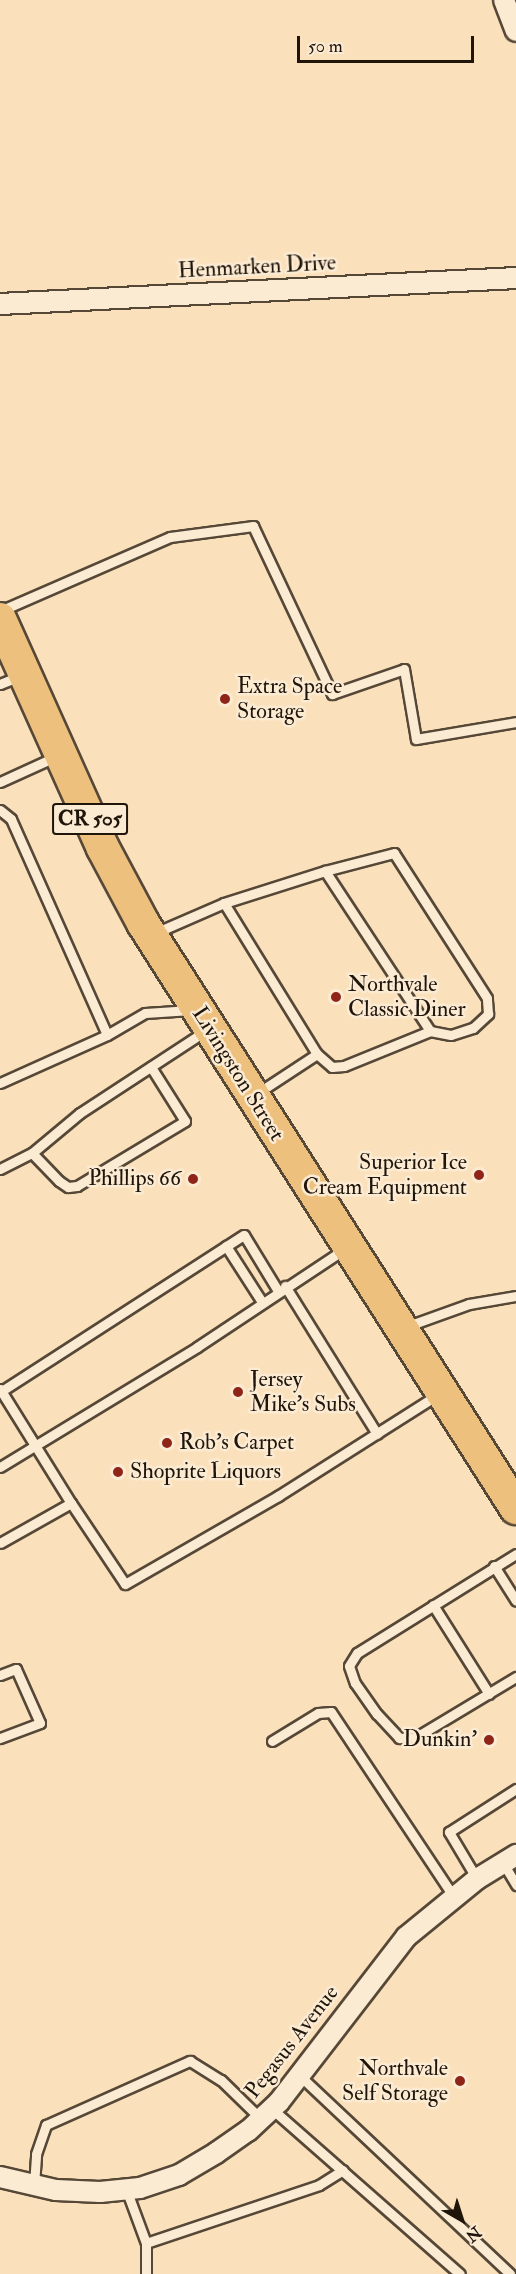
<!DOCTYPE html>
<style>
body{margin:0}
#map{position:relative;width:516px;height:2274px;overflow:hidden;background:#fbe0bc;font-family:"IM FELL Double Pica",serif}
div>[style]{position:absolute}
.roads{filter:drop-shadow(2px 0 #564837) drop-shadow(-2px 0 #564837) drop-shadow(0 2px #564837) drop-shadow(0 -2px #564837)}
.lane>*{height:9px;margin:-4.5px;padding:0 4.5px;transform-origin:4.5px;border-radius:4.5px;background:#fcebd3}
.street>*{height:20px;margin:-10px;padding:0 10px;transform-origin:10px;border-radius:10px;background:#fcebd3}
.primary>*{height:32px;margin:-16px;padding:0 16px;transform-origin:16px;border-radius:16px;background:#eec07e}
.dots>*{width:16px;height:16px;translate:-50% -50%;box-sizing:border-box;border:3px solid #fcebd3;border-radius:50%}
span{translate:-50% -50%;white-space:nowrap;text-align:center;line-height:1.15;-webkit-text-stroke:5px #fcebd3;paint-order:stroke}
.shield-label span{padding:2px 4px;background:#fcebd3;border:2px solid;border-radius:4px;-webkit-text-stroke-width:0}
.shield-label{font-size:21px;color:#1f150b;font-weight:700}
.street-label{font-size:22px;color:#1f150b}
.poi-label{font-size:22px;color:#1f150b}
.left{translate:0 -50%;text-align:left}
.right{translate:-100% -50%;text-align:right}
.north{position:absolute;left:432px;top:2190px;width:60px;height:60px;-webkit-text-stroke:4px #fcebd3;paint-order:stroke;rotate:141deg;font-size:16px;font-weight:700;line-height:24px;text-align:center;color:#1f150b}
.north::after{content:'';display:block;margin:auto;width:21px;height:27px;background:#1f150b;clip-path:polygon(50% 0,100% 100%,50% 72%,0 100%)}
.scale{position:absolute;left:297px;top:36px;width:177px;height:27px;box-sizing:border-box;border:3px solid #1f150b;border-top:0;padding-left:8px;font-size:18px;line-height:21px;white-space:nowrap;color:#1f150b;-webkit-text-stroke:4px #fcebd3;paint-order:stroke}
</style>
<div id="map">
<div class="roads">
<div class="lane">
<div style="left:0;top:611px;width:185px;rotate:-23.5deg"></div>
<div style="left:170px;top:537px;width:84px;rotate:-7.5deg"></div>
<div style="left:253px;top:526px;width:186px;rotate:64.8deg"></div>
<div style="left:332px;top:694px;width:76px;rotate:-19.1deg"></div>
<div style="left:404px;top:669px;width:71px;rotate:80.3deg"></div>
<div style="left:416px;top:739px;width:101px;rotate:-9.6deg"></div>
<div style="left:0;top:684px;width:22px;rotate:-22deg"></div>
<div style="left:0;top:782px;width:60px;rotate:-24.4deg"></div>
<div style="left:0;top:810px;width:14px;rotate:39deg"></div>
<div style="left:11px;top:819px;width:236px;rotate:66deg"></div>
<div style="left:224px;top:903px;width:177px;rotate:58.4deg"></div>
<div style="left:317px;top:1054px;width:20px;rotate:41deg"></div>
<div style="left:332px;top:1067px;width:12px;rotate:-5deg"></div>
<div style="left:344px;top:1066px;width:93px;rotate:-22.1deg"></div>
<div style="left:430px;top:1031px;width:21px;rotate:11deg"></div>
<div style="left:451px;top:1035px;width:23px;rotate:-18deg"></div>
<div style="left:473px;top:1028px;width:21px;rotate:-43deg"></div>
<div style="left:488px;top:1014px;width:16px;rotate:-94deg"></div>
<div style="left:487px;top:998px;width:172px;rotate:-122.7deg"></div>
<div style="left:394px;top:853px;width:71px;rotate:165.4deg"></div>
<div style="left:155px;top:933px;width:75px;rotate:-23.5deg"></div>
<div style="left:224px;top:903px;width:106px;rotate:-17.6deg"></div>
<div style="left:325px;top:871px;width:191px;rotate:56.7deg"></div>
<div style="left:0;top:1083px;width:117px;rotate:-24.2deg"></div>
<div style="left:107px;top:1035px;width:44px;rotate:-30.1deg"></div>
<div style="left:145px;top:1013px;width:46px;rotate:-3.7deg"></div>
<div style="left:256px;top:1094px;width:73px;rotate:-33.3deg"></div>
<div style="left:32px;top:1153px;width:39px;rotate:46deg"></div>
<div style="left:59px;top:1181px;width:11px;rotate:34deg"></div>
<div style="left:68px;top:1187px;width:9px;rotate:-6deg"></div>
<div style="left:77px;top:1186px;width:126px;rotate:-31deg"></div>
<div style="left:185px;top:1121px;width:64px;rotate:-122.2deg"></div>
<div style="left:0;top:1169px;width:36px;rotate:-27deg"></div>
<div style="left:32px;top:1153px;width:62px;rotate:-39.8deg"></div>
<div style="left:80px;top:1113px;width:152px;rotate:-33.2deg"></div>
<div style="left:226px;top:1246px;width:67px;rotate:57.3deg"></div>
<div style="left:285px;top:1286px;width:174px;rotate:58.1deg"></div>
<div style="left:405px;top:1327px;width:68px;rotate:-19.8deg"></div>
<div style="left:469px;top:1304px;width:48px;rotate:-9.7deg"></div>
<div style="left:0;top:1389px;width:134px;rotate:58.1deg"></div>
<div style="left:71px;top:1503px;width:81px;rotate:150.6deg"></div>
<div style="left:0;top:1392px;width:290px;rotate:-32.8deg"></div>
<div style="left:244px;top:1235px;width:66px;rotate:58.7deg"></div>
<div style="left:0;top:1467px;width:231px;rotate:-31.3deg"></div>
<div style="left:197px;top:1347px;width:179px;rotate:-33.6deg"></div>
<div style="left:71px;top:1503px;width:97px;rotate:56.3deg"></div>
<div style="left:125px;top:1584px;width:177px;rotate:-29.9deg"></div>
<div style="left:278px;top:1496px;width:188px;rotate:-32.4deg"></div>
<div style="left:516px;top:1554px;width:187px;rotate:148.1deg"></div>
<div style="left:357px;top:1653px;width:15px;rotate:122deg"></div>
<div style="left:349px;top:1666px;width:18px;rotate:71deg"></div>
<div style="left:355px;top:1683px;width:38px;rotate:55deg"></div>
<div style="left:377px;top:1714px;width:33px;rotate:47deg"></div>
<div style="left:399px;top:1738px;width:17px;rotate:-3deg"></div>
<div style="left:416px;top:1737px;width:117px;rotate:-31deg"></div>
<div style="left:494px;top:1566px;width:41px;rotate:57.8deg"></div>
<div style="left:433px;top:1605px;width:105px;rotate:57.8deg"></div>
<div style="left:0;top:1675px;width:17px;rotate:-21deg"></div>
<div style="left:16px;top:1669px;width:59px;rotate:66deg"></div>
<div style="left:40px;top:1723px;width:43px;rotate:159.4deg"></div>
<div style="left:272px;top:1741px;width:54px;rotate:-31.3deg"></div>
<div style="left:318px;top:1713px;width:13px;rotate:-4deg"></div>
<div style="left:331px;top:1712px;width:222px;rotate:56.4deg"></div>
<div style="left:503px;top:1863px;width:26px;rotate:59deg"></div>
<div style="left:477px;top:1879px;width:55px;rotate:-120.8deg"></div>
<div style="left:449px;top:1832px;width:80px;rotate:-32.7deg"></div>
<div style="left:299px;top:2075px;width:290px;rotate:43.3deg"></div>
<div style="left:272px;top:2109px;width:250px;rotate:41.3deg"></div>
<div style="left:34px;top:2185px;width:31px;rotate:-86deg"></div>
<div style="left:36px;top:2154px;width:31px;rotate:-71deg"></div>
<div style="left:46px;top:2125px;width:158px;rotate:-24deg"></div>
<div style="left:190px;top:2061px;width:36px;rotate:32deg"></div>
<div style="left:221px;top:2080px;width:56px;rotate:44.3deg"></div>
<div style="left:126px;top:2189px;width:58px;rotate:69.7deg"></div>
<div style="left:146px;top:2243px;width:31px;rotate:90deg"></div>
<div style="left:146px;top:2243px;width:182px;rotate:-18.5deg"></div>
<div style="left:319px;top:2185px;width:28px;rotate:-32deg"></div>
</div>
<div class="street">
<div style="left:504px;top:0;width:33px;rotate:69deg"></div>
<div style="left:0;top:304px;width:517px;rotate:-2.88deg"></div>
<div style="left:0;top:2177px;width:57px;rotate:13.1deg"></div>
<div style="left:56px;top:2190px;width:44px;rotate:2.6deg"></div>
<div style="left:100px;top:2192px;width:40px;rotate:-5.7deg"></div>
<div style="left:140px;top:2188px;width:41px;rotate:-18.4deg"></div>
<div style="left:179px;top:2175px;width:43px;rotate:-30.7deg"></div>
<div style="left:216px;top:2153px;width:39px;rotate:-35deg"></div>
<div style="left:248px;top:2131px;width:42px;rotate:-43.1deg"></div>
<div style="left:279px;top:2102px;width:208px;rotate:-52.4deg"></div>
<div style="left:406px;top:1937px;width:92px;rotate:-39.2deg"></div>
<div style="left:477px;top:1879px;width:46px;rotate:-31.6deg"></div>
</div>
<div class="primary">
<div style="left:0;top:619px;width:251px;rotate:65.8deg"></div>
<div style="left:103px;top:848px;width:85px;rotate:61.9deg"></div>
<div style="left:143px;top:923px;width:694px;rotate:57.48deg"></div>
</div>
</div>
<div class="dots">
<div style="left:225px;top:699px;background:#8f2418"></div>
<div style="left:336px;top:997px;background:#8f2418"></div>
<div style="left:479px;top:1175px;background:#8f2418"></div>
<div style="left:193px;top:1179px;background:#8f2418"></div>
<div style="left:238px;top:1392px;background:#8f2418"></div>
<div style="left:167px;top:1443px;background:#8f2418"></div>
<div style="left:118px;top:1472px;background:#8f2418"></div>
<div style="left:489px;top:1740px;background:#8f2418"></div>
<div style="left:460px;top:2081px;background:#8f2418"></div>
</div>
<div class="shield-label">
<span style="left:90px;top:819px">CR 505</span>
</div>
<div class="street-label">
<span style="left:257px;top:267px;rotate:-3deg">Henmarken Drive</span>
<span style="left:238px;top:1074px;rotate:58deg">Livingston Street</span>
<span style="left:292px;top:2042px;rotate:-52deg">Pegasus Avenue</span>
</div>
<div class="poi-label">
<span class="left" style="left:237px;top:699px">Extra Space<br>Storage</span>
<span class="left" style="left:348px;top:997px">Northvale<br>Classic Diner</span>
<span class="right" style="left:467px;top:1175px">Superior Ice<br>Cream Equipment</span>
<span class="right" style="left:181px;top:1179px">Phillips 66</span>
<span class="left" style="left:250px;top:1392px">Jersey<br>Mike's Subs</span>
<span class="left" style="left:179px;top:1443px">Rob's Carpet</span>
<span class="left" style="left:130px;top:1472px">Shoprite Liquors</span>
<span class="right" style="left:477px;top:1740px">Dunkin'</span>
<span class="right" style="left:448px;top:2081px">Northvale<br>Self Storage</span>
</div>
<div class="north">N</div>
<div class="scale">50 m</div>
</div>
